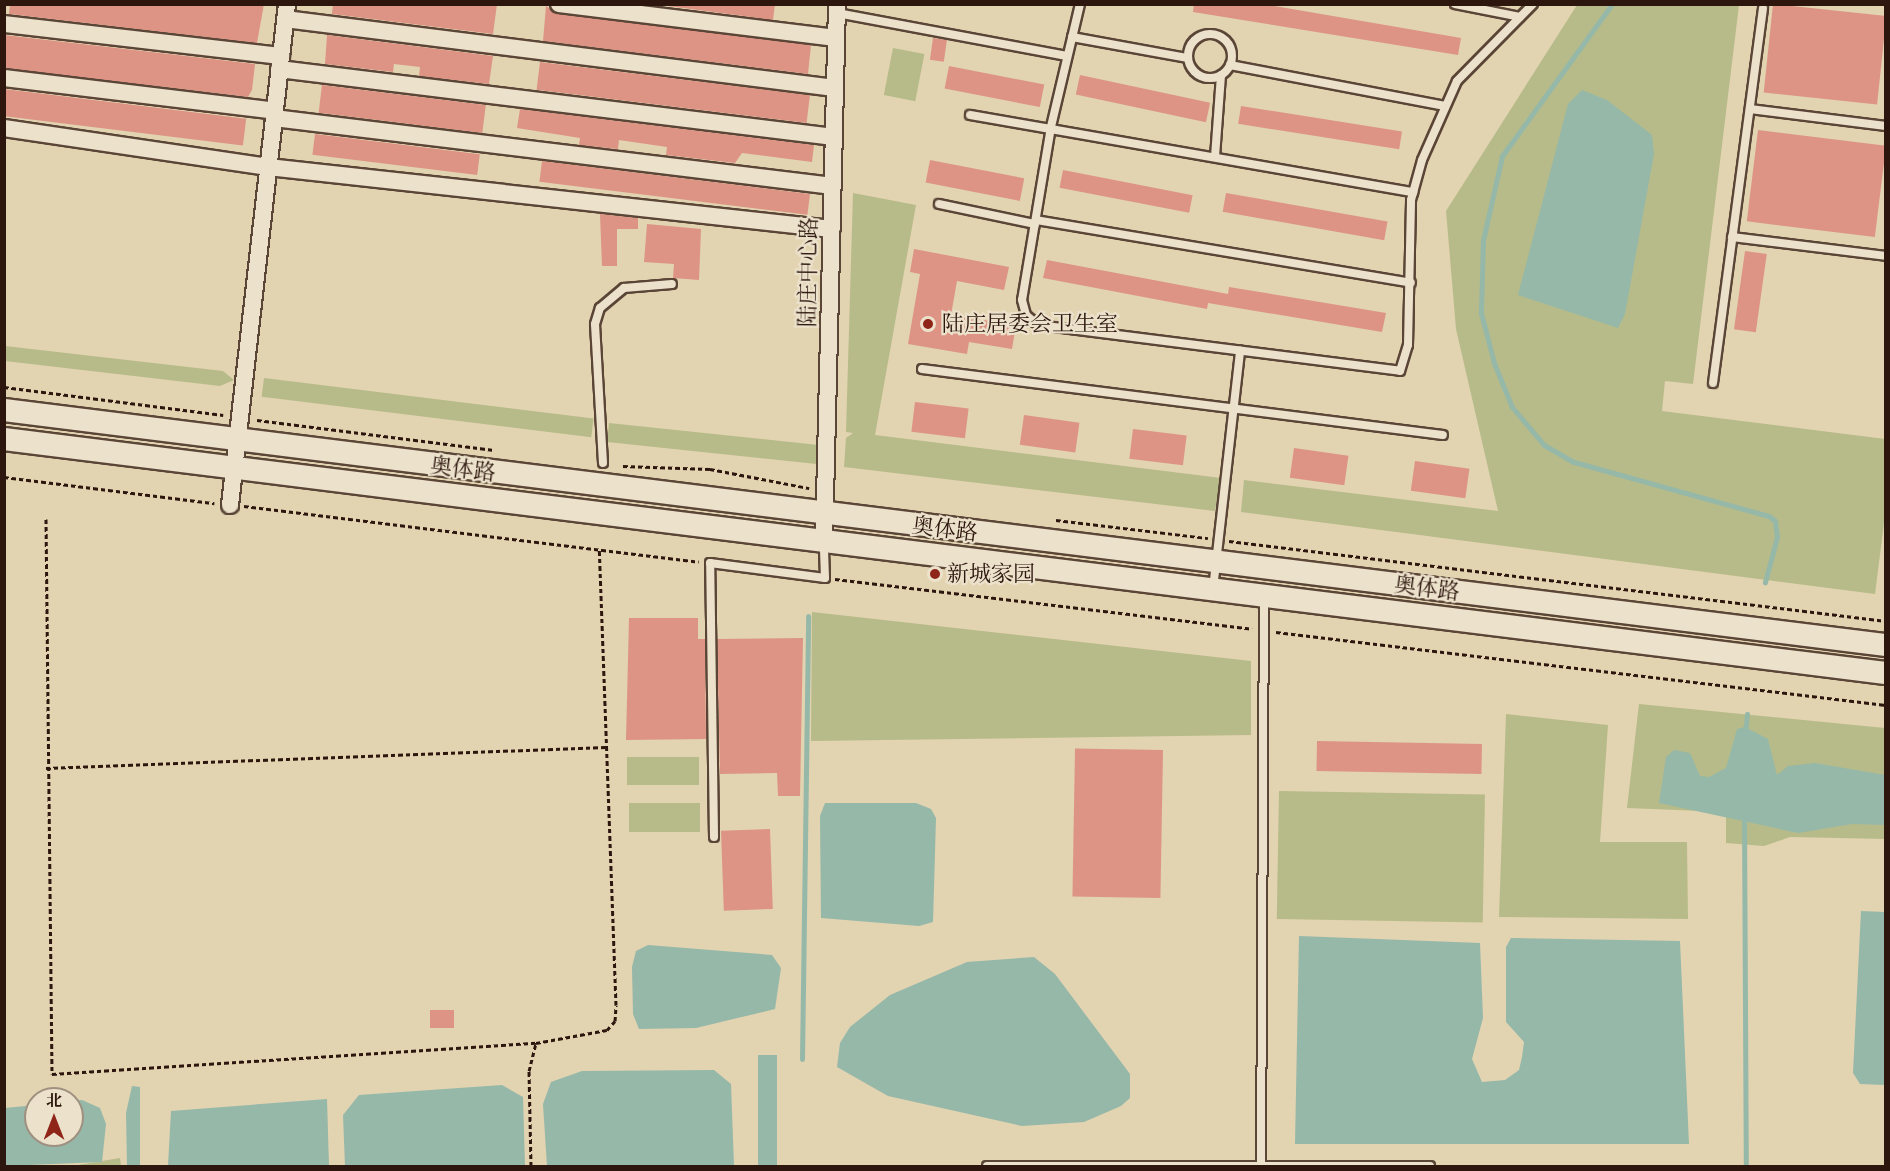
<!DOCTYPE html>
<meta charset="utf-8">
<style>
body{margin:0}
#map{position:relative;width:1890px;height:1171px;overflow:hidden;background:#e2d3b1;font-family:"IM FELL Great Primer","Noto Serif SC",serif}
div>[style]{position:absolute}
.green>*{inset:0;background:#b7bb89;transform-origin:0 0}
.water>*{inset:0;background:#95b8a9;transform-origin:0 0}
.stream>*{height:5px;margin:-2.5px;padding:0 2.5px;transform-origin:2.5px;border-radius:2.5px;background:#95b8a9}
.building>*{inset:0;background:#dd9485;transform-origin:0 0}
.path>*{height:3px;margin-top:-1.5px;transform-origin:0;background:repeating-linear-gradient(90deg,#2c160d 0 4.5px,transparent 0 7.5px)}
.roads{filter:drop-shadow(2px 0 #5a4536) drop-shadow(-2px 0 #5a4536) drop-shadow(0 2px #5a4536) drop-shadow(0 -2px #5a4536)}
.service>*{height:8px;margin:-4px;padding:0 4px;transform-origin:4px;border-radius:4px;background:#ece2cc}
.service>.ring{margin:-4px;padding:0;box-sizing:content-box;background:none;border:8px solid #ece2cc;border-radius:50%}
.minor>*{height:16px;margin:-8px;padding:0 8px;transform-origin:8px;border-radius:8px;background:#ece2cc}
.secondary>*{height:22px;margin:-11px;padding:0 11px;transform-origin:11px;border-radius:11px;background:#ece2cc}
.dots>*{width:16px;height:16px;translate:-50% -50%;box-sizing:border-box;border:3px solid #ece2cc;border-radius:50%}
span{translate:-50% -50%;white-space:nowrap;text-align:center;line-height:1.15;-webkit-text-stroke:4.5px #ece2cc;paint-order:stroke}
.street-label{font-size:22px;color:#2c160d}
.poi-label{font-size:22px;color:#2c160d}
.left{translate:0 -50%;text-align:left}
.frame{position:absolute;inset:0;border:6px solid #2c160d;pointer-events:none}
.north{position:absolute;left:24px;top:1087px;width:60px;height:60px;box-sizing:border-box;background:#ece2cc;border:2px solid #9f9080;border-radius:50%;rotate:0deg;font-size:16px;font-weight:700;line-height:24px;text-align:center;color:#2c160d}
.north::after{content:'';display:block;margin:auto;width:21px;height:27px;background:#8f2418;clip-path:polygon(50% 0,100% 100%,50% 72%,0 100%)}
</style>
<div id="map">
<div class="green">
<div style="clip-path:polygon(1577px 5px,1739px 5px,1693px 384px,1665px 381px,1662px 411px,1885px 439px,1885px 515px,1875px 594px,1241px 512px,1244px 480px,1498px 511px,1456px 329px,1446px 211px)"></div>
<div style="left:893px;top:48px;width:32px;height:48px;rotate:11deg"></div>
<div style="clip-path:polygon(853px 193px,916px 205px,875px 435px,1221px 478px,1215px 511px,844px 467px,846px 438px,853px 433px,846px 432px)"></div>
<div style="clip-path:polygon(5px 346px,223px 371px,234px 380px,220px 386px,5px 361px)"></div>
<div style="left:264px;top:378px;width:332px;height:19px;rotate:7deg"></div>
<div style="left:609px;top:423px;width:213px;height:19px;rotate:6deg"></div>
<div style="clip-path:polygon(812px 612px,1251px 661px,1251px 735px,811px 741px)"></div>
<div style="clip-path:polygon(1639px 704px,1885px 728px,1885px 839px,1790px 837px,1764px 846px,1726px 843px,1726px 812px,1627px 808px)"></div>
<div style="clip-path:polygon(1506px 714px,1608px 725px,1600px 842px,1687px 842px,1688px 919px,1499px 917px)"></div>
<div style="left:699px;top:757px;width:28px;height:72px;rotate:90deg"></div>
<div style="left:1279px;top:791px;width:206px;height:128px;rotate:1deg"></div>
<div style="left:700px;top:803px;width:29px;height:71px;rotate:90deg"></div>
<div style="clip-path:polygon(120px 1158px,121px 1166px,72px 1166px)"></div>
</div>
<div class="water">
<div style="clip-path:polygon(1582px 90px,1607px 100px,1652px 135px,1654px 154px,1625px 314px,1618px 328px,1518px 295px,1568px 104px)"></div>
<div style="clip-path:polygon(1745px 727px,1768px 739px,1777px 775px,1788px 766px,1815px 763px,1885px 775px,1885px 825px,1852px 824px,1798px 833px,1659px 803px,1666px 757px,1674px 750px,1690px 753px,1700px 776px,1709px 777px,1726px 768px,1737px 729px)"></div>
<div style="clip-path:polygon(825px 803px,916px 803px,931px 809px,936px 818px,933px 922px,919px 926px,821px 918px,820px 816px)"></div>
<div style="clip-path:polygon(1861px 911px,1885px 912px,1885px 1085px,1860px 1084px,1853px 1073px)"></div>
<div style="clip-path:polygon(1299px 936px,1480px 943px,1483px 1018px,1472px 1059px,1482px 1082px,1505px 1080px,1519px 1070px,1522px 1057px,1524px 1042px,1506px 1022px,1506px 947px,1511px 938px,1680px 941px,1689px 1144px,1295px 1144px)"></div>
<div style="clip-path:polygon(648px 945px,772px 955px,781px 968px,775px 1009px,696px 1028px,639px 1029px,633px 1014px,632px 967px,636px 951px)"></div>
<div style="clip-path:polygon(1034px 957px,1055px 974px,1130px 1074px,1130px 1098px,1121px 1106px,1084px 1122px,1022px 1126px,888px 1096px,837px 1067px,840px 1043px,850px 1027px,890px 995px,967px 962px)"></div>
<div style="left:758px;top:1055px;width:19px;height:111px"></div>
<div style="clip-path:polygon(714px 1070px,731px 1084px,734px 1166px,547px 1166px,543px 1104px,551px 1082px,582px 1071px)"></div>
<div style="clip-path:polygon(502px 1085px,523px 1097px,525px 1166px,345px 1166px,343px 1115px,359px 1095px)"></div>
<div style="clip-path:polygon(132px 1086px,140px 1087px,140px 1166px,127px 1166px,126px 1113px)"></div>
<div style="clip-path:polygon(327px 1099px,329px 1166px,168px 1166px,171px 1111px)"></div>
<div style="clip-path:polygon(82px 1100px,100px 1108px,106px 1124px,102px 1162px,5px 1166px,5px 1108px,36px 1105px,36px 1135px,72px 1135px,72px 1101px)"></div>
</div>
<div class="stream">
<div style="left:1612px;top:4px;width:188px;rotate:125.9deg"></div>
<div style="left:1502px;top:156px;width:86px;rotate:102.7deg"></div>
<div style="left:1483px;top:240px;width:73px;rotate:91.6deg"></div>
<div style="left:1481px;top:313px;width:52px;rotate:75.4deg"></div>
<div style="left:1494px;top:363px;width:48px;rotate:67.8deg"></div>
<div style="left:1512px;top:407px;width:50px;rotate:49.9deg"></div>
<div style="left:1544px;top:445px;width:34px;rotate:30deg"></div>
<div style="left:1574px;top:462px;width:202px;rotate:15.5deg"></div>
<div style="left:1769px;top:516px;width:8px;rotate:40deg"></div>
<div style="left:1775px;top:521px;width:16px;rotate:83deg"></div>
<div style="left:1777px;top:537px;width:47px;rotate:104.9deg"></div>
<div style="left:1745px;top:733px;width:19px;rotate:-84deg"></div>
<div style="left:1744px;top:818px;width:348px;rotate:89.7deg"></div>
<div style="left:802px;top:1059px;width:443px;rotate:-89.2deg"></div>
</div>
<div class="building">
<div style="clip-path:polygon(10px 4px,264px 4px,257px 43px,9px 14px)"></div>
<div style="clip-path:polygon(333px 4px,497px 4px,493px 34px,332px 14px)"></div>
<div style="clip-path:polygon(653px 4px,775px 4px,773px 20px)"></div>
<div style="clip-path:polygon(1194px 4px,1263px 4px,1461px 38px,1458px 55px,1193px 12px)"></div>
<div style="left:1773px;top:4px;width:114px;height:89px;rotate:6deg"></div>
<div style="clip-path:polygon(546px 6px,558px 14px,811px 45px,808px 74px,543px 41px)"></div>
<div style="clip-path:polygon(4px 35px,255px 64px,252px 90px,248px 97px,4px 68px)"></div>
<div style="clip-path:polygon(327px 35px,493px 56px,489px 84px,419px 76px,420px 67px,394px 64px,393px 72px,325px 64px)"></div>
<div style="left:933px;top:38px;width:14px;height:22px;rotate:8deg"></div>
<div style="left:540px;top:62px;width:272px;height:28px;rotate:7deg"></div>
<div style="left:949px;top:66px;width:97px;height:23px;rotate:11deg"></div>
<div style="left:1080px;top:75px;width:133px;height:20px;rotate:12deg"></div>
<div style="left:322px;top:85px;width:165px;height:28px;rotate:7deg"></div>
<div style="left:4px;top:89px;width:244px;height:27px;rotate:7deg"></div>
<div style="left:1241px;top:106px;width:163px;height:18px;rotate:9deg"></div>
<div style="clip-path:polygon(520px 109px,814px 145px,812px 162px,742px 153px,735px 163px,666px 155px,667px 147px,619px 140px,618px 149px,579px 145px,580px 138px,517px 128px)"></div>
<div style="left:1758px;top:130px;width:129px;height:92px;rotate:7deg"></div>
<div style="left:315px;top:134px;width:166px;height:21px;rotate:7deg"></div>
<div style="left:930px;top:160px;width:96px;height:23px;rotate:11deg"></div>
<div style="left:542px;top:161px;width:270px;height:21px;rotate:7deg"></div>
<div style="left:1063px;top:170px;width:132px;height:18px;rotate:11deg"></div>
<div style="left:1226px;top:193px;width:164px;height:19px;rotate:10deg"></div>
<div style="clip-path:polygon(600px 214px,638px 218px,638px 229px,617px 229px,617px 266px,602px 266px)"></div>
<div style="clip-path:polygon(647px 224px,701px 229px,699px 280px,673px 278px,674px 264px,644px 262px)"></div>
<div style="clip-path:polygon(914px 249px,1009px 267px,1004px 290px,957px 281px,951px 315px,1016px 325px,1012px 349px,969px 342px,967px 354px,908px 344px,920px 274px,910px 272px)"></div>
<div style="left:1745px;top:251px;width:22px;height:79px;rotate:8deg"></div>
<div style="clip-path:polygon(1047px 260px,1228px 294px,1229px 287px,1386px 313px,1382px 332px,1208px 303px,1207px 309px,1043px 278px)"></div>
<div style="left:915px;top:402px;width:54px;height:30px;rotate:7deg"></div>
<div style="left:1024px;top:415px;width:56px;height:30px;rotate:8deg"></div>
<div style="left:1133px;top:429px;width:54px;height:30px;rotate:7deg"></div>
<div style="left:1294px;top:448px;width:55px;height:30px;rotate:8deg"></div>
<div style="left:1415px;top:461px;width:55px;height:30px;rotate:8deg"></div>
<div style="clip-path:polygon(629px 618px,698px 618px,698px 639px,705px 639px,706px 739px,626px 740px)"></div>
<div style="clip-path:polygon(803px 638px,800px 796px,778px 796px,777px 773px,720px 774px,717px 639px)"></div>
<div style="left:1317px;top:741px;width:165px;height:30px;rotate:1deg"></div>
<div style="left:1163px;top:750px;width:148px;height:88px;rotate:91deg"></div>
<div style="left:770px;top:829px;width:80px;height:49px;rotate:88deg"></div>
<div style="left:454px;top:1010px;width:18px;height:24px;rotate:90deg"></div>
</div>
<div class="path">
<div style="left:4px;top:387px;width:221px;rotate:7.3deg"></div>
<div style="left:257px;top:420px;width:239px;rotate:7.2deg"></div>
<div style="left:623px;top:466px;width:87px;rotate:2deg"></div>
<div style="left:710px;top:469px;width:101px;rotate:10.9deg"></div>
<div style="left:4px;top:477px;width:212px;rotate:7.1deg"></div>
<div style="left:244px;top:506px;width:458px;rotate:7deg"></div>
<div style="left:46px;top:519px;width:555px;rotate:89.38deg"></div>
<div style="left:52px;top:1074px;width:485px;rotate:-3.7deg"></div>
<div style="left:536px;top:1043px;width:72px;rotate:-10.4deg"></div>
<div style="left:607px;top:1030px;width:12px;rotate:-48deg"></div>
<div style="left:615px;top:1021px;width:16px;rotate:-86deg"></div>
<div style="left:616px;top:1005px;width:455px;rotate:-92.1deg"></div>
<div style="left:1056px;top:520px;width:153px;rotate:6.8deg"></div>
<div style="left:1229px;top:541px;width:662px;rotate:6.94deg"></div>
<div style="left:835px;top:579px;width:420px;rotate:6.8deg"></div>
<div style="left:1276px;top:632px;width:614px;rotate:6.82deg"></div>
<div style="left:46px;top:768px;width:560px;rotate:-2.15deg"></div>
<div style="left:531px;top:1166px;width:95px;rotate:-91.2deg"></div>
<div style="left:529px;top:1071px;width:29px;rotate:-76deg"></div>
</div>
<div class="roads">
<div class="service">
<div style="left:1080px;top:4px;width:126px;rotate:103.3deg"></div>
<div style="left:1051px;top:127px;width:175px;rotate:99.5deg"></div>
<div style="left:1022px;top:300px;width:16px;rotate:75deg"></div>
<div style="left:1026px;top:315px;width:16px;rotate:40deg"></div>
<div style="left:1038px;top:325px;width:365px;rotate:7.2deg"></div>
<div style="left:1400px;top:371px;width:27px;rotate:-73deg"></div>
<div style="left:1408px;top:345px;width:145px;rotate:-88.8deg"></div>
<div style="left:1411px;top:200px;width:41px;rotate:-74.6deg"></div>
<div style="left:1422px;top:160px;width:86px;rotate:-66.1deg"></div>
<div style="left:1457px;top:81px;width:108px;rotate:-45.4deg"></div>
<div style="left:1455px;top:4px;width:66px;rotate:11.3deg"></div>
<div style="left:837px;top:13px;width:234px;rotate:10.6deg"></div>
<div class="ring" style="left:1188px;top:34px;width:36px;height:36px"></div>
<div style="left:1072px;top:37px;width:118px;rotate:10.3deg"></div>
<div style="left:1230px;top:65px;width:219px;rotate:10.8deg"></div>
<div style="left:1750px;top:109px;width:137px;rotate:7.1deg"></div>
<div style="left:970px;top:115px;width:450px;rotate:9.9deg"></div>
<div style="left:1215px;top:157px;width:82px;rotate:-85.8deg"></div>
<div style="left:939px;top:204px;width:98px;rotate:11.8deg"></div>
<div style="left:1036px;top:220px;width:380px;rotate:9.5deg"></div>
<div style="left:1732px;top:237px;width:155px;rotate:7deg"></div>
<div style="left:922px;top:369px;width:525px;rotate:7.22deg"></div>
<div style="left:1713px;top:383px;width:378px;rotate:-82.4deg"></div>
<div style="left:603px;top:463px;width:139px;rotate:-93.3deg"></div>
<div style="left:595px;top:324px;width:17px;rotate:-73deg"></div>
<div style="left:600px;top:308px;width:31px;rotate:-40deg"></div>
<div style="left:624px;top:288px;width:48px;rotate:-4.8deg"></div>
<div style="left:1213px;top:589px;width:240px;rotate:-83.5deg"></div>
<div style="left:714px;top:837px;width:274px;rotate:-90.8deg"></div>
<div style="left:710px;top:563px;width:116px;rotate:7.4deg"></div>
<div style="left:825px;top:578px;width:37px;rotate:-92deg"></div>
<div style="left:987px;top:1166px;width:443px"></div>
<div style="left:1261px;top:1166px;width:569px;rotate:-89.7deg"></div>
</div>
<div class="minor">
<div style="left:559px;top:4px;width:279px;rotate:7deg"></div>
<div style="left:285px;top:19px;width:554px;rotate:7.15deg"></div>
<div style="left:4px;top:24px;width:279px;rotate:6.6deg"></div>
<div style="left:279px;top:69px;width:559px;rotate:6.99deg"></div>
<div style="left:4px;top:78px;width:273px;rotate:6.9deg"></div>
<div style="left:274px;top:118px;width:563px;rotate:6.94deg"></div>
<div style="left:4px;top:128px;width:267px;rotate:8.4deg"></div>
<div style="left:268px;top:167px;width:567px;rotate:6.27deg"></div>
<div style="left:230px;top:505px;width:504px;rotate:-83.51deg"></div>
<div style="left:824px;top:540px;width:536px;rotate:-88.61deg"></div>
</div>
<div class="secondary">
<div style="left:4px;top:410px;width:1897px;rotate:7.12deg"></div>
<div style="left:4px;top:439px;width:1896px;rotate:7.09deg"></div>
</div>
</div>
<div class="dots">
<div style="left:928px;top:324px;background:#8f2418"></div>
<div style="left:935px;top:574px;background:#8f2418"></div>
</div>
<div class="street-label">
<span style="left:808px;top:272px;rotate:-89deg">陆庄中心路</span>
<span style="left:463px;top:469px;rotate:7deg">奥体路</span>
<span style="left:945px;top:529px;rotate:7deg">奥体路</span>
<span style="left:1427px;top:588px;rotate:7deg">奥体路</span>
</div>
<div class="poi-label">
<span class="left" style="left:942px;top:324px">陆庄居委会卫生室</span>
<span class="left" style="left:947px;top:574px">新城家园</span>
</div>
<div class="frame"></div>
<div class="north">北</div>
</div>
